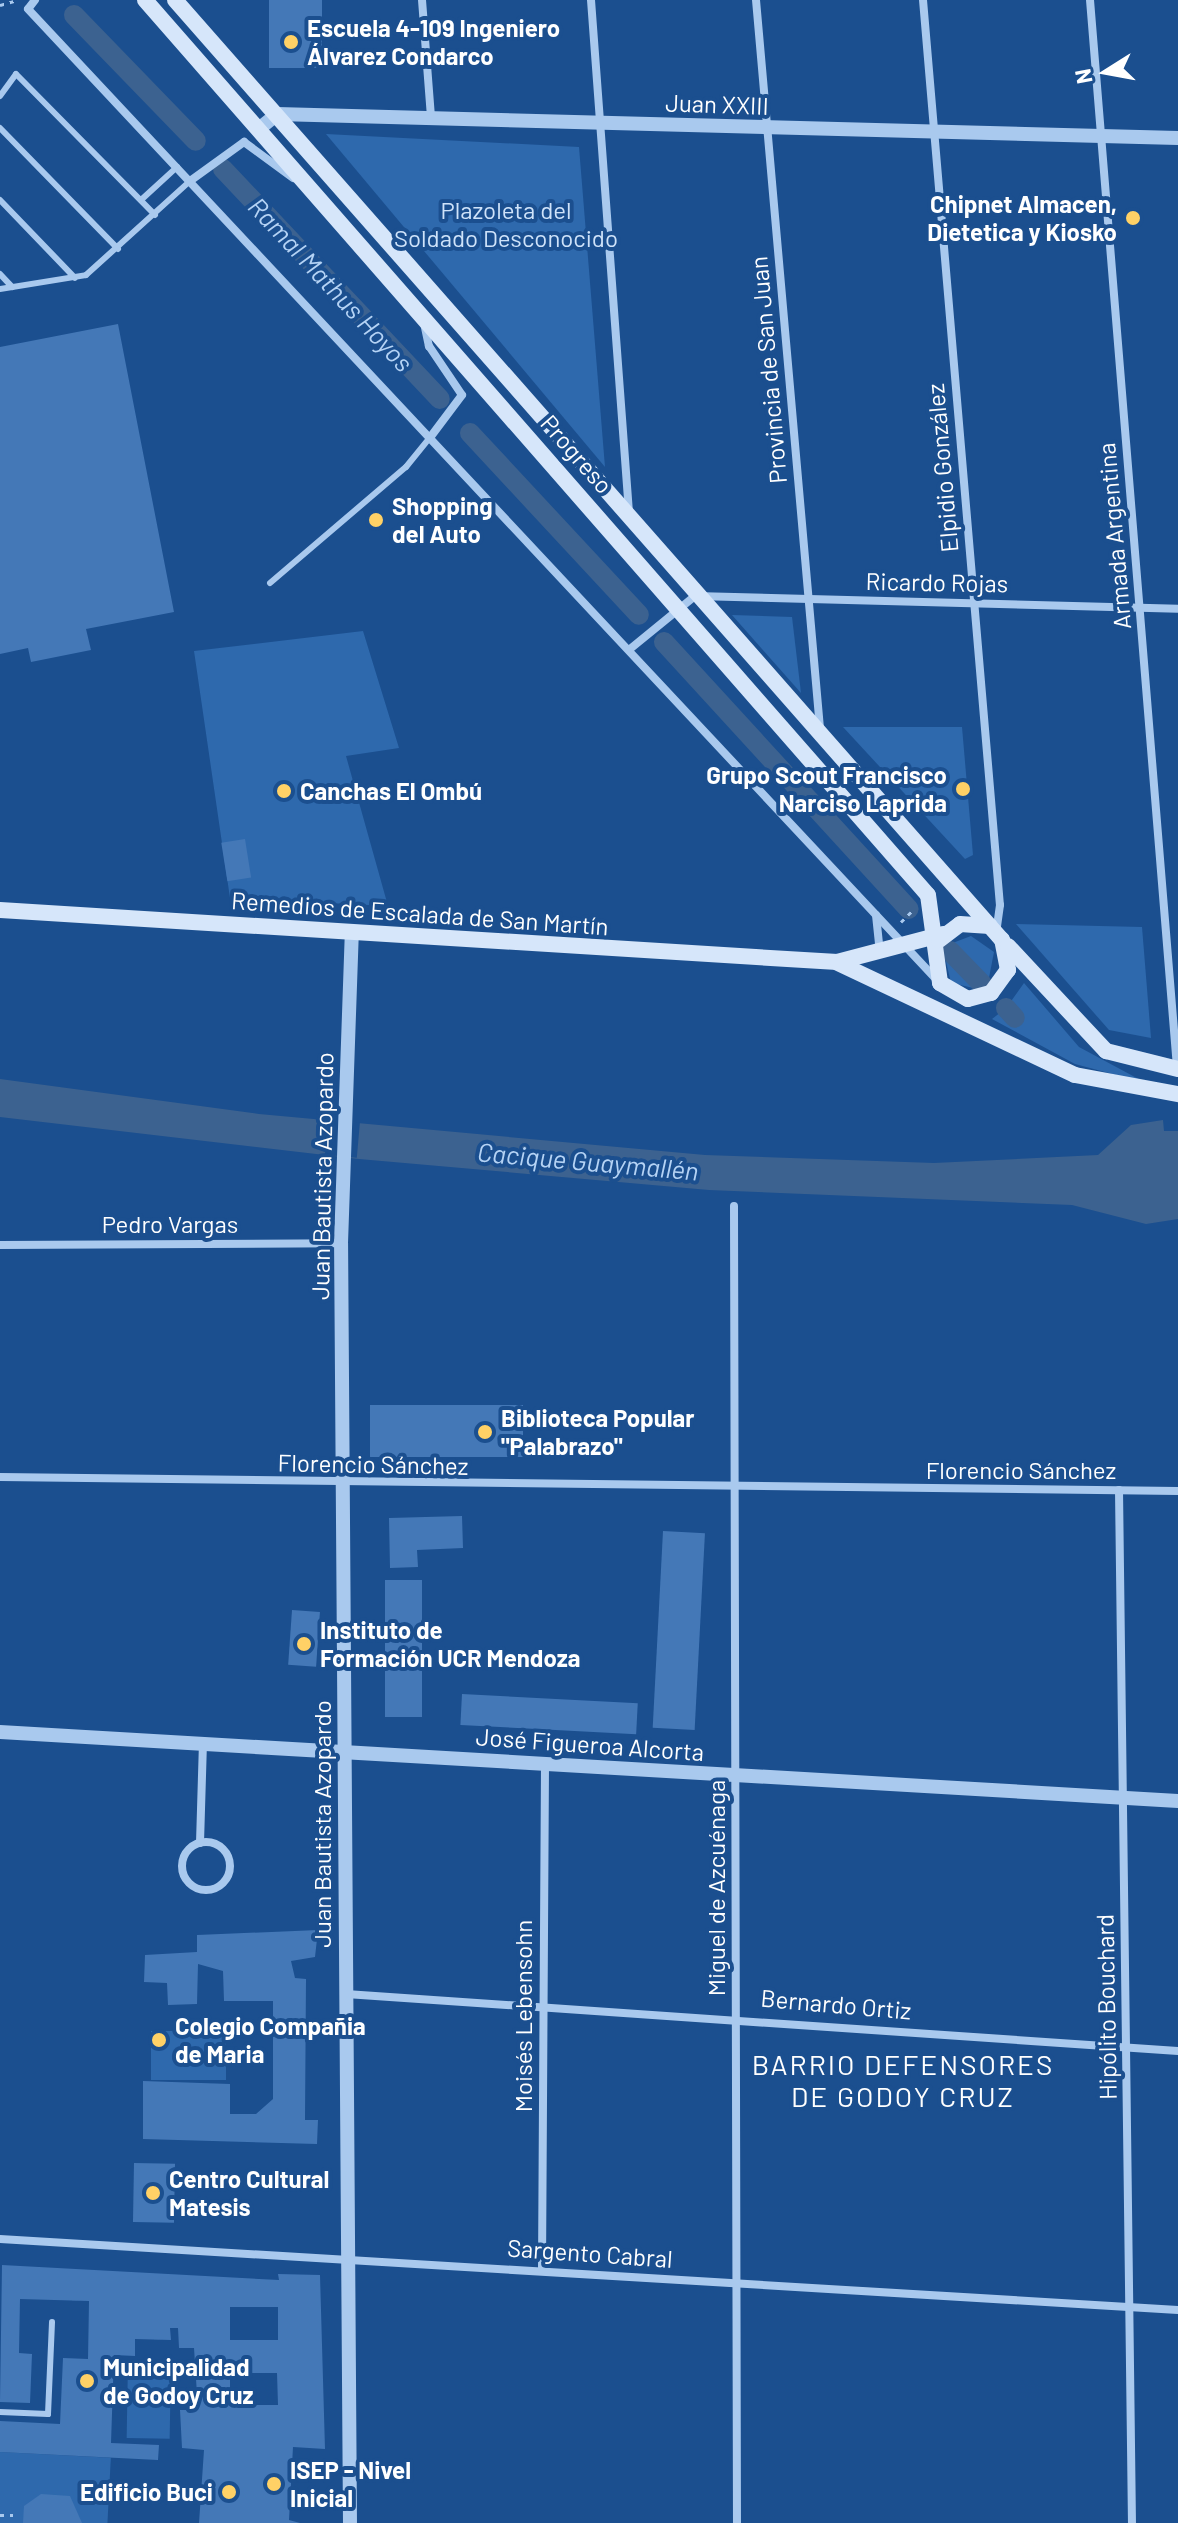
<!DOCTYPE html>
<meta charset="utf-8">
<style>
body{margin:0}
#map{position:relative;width:1178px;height:2523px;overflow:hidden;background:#1b4f8f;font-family:Barlow,sans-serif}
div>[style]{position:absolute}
.green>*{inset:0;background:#2e69ad;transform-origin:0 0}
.water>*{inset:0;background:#3c6290}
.pier>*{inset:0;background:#1b4f8f;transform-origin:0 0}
.canal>*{height:20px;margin:-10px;padding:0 10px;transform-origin:10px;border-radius:10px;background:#3c6290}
.building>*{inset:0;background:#4478b7;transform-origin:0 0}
.path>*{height:3px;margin-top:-1.5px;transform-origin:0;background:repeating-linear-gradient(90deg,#a9c9ee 0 4px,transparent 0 10px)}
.service>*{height:6px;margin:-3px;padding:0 3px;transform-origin:3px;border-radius:3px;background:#a9c9ee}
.minor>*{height:8px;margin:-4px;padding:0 4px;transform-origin:4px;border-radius:4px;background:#a9c9ee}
.minor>.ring{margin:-4px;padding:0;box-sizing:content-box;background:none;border:8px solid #a9c9ee;border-radius:50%}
.tertiary>*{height:14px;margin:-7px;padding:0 7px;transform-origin:7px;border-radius:7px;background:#a9c9ee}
.secondary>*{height:16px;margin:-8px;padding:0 8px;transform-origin:8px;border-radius:8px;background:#d6e6fa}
.dots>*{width:22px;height:22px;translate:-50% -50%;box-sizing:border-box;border:4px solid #1b4f8f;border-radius:50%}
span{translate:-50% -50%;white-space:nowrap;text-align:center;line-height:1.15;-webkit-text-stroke:8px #1b4f8f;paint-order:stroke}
.poi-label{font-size:24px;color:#fff;font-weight:700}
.left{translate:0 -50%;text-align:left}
.right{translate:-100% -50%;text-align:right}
.street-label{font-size:24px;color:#fff}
.park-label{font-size:24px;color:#cfe3fa}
.water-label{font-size:26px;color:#b5d3f5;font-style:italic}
.quarter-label{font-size:28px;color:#fff;letter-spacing:2px}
.north{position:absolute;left:1066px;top:32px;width:80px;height:80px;-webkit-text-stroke:6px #1b4f8f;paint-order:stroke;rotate:259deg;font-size:22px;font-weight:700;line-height:32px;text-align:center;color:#fff}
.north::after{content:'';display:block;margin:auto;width:28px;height:36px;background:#fff;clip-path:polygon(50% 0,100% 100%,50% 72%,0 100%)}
</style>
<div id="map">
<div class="green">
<div style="clip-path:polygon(326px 134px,579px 147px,605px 467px)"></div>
<div style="clip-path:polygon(732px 615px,792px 617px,801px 693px)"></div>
<div style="clip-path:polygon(363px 631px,399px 748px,346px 756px,388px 906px,230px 898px,194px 651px)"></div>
<div style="clip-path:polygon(843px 727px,962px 727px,973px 855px,965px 859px)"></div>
<div style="clip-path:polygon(1016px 924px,1142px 927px,1151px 1038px,1109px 1030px)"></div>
<div style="clip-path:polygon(971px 936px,994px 952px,988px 983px,950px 944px)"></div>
<div style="clip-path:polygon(944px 953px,978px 989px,951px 983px)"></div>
<div style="clip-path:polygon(1024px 983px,1079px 1047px,1146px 1083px,1075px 1064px,992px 1019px,1001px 1012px,1012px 1022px,1018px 1014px,1009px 1004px)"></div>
<div style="left:151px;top:2031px;width:75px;height:49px"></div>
<div style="left:128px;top:2361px;width:43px;height:77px;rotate:1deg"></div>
<div style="left:0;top:2452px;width:111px;height:71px;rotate:3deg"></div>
</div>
<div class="water">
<div style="clip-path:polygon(0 1079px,259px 1114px,705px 1155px,934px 1163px,1098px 1155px,1131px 1125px,1163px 1120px,1164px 1131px,1178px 1131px,1178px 1219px,1146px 1224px,1072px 1205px,709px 1190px,359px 1159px,0 1117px)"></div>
</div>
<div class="pier">
<div style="left:328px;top:1120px;width:32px;height:35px;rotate:5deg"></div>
</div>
<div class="canal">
<div style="left:74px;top:15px;width:175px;rotate:45.9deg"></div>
<div style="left:223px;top:169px;width:316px;rotate:46.7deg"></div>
<div style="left:470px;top:433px;width:248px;rotate:47.1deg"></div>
<div style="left:664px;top:642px;width:362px;rotate:47.5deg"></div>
<div style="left:950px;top:951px;width:46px;rotate:45.9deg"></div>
<div style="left:1006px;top:1008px;width:13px;rotate:48deg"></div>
</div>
<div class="building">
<div style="left:269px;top:0;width:53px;height:68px"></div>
<div style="clip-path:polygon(118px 324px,174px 612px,86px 629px,91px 650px,31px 662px,28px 648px,0 654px,0 347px)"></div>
<div style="left:245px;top:839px;width:39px;height:24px;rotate:81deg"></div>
<div style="left:370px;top:1405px;width:153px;height:52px"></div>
<div style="clip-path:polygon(462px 1516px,463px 1548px,417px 1550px,418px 1567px,390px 1568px,389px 1518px)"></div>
<div style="left:663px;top:1531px;width:42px;height:197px;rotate:3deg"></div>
<div style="left:385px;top:1580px;width:37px;height:137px"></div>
<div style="left:292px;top:1610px;width:28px;height:55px;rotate:4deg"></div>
<div style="left:462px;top:1694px;width:176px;height:31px;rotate:3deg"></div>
<div style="clip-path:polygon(318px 1930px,315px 1957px,291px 1961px,295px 1978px,306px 1979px,305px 2120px,318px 2120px,317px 2144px,143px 2139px,143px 2081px,230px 2084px,230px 2114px,256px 2114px,273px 2099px,273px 2001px,224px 2001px,223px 1971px,198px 1964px,197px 2004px,168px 2005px,167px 1983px,144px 1982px,145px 1955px,197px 1952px,197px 1935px)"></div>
<div style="left:134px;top:2163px;width:41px;height:59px;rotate:1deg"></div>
<div style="clip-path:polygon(evenodd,2px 2265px,279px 2280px,278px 2274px,320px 2275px,325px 2449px,293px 2447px,289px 2520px,300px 2523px,199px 2523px,204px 2450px,182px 2448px,180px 2410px,198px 2410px,194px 2348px,179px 2348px,178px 2328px,170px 2328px,171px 2340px,135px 2339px,135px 2356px,114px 2355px,111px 2443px,159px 2445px,158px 2460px,0 2452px,0 2421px,60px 2424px,63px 2358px,88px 2359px,89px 2301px,20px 2299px,19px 2353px,32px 2354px,30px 2403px,0 2402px,2px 2265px,230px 2307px,278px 2307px,278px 2340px,230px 2340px,230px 2307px,2px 2265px,230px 2373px,277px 2373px,278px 2405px,230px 2405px,230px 2373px)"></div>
<div style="clip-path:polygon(41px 2494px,70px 2496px,82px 2523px,23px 2523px,24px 2506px)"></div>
</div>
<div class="path">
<div style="left:0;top:5px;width:19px;rotate:-16deg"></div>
<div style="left:901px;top:922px;width:17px;rotate:-45deg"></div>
<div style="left:0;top:2515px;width:13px"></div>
</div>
<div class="service">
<div style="left:0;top:96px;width:27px;rotate:-54deg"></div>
<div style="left:16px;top:74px;width:198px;rotate:45.4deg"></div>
<div style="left:0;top:128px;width:169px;rotate:45.7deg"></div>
<div style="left:0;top:200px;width:108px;rotate:46.1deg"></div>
<div style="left:141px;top:200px;width:49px;rotate:-42.5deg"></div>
<div style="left:0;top:274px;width:18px;rotate:47deg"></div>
<div style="left:0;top:289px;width:87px;rotate:-9.2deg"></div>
<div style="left:86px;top:275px;width:140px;rotate:-42.1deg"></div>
<div style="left:270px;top:583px;width:179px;rotate:-40.5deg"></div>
<div style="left:406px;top:467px;width:41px;rotate:-50.9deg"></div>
<div style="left:0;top:2412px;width:48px;rotate:2.4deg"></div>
<div style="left:48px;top:2414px;width:92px;rotate:-87.5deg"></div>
</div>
<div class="minor">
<div style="left:35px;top:0;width:11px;rotate:128deg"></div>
<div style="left:28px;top:9px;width:1331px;rotate:46.89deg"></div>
<div style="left:422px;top:0;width:118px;rotate:85.6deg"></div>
<div style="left:591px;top:0;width:514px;rotate:85.76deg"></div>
<div style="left:756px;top:0;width:731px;rotate:84.98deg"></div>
<div style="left:923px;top:0;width:908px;rotate:85.14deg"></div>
<div style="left:1000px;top:905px;width:27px;rotate:98deg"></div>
<div style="left:1090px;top:0;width:1072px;rotate:85.34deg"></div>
<div style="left:190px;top:181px;width:67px;rotate:-35.8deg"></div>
<div style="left:244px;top:142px;width:61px;rotate:36.3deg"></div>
<div style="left:424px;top:323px;width:24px;rotate:78deg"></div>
<div style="left:429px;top:346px;width:59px;rotate:56deg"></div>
<div style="left:462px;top:395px;width:50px;rotate:126.9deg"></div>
<div style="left:630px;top:649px;width:84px;rotate:-39.2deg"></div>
<div style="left:695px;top:596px;width:483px;rotate:1.5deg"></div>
<div style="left:876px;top:915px;width:36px;rotate:84deg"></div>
<div style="left:734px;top:1206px;width:1317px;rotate:89.87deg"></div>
<div style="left:0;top:1245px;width:341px;rotate:-0.3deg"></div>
<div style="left:0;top:1477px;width:1178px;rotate:0.68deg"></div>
<div style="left:1119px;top:1490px;width:1033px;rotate:89.28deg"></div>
<div class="ring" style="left:182px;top:1842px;width:40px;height:40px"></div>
<div style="left:200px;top:1843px;width:100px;rotate:-88.3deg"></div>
<div style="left:346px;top:1994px;width:834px;rotate:3.92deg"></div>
<div style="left:0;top:2239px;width:1180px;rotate:3.45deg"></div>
<div style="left:542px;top:2270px;width:507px;rotate:-89.66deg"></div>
</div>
<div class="tertiary">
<div style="left:260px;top:128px;width:22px;rotate:-39deg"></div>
<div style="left:277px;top:114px;width:901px;rotate:1.53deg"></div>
<div style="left:0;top:1732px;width:1180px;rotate:3.35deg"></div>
<div style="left:350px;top:2523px;width:1280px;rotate:-90.4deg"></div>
<div style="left:341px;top:1243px;width:310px;rotate:-88deg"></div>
</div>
<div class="secondary">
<div style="left:145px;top:0;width:1189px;rotate:48.82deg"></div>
<div style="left:928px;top:895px;width:89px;rotate:82.2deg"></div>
<div style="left:940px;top:983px;width:32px;rotate:30deg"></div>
<div style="left:968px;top:999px;width:24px;rotate:-15deg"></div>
<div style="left:991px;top:993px;width:29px;rotate:-54deg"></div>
<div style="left:1008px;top:970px;width:31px;rotate:-101deg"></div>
<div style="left:1002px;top:940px;width:1252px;rotate:-131.34deg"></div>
<div style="left:0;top:910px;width:839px;rotate:3.56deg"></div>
<div style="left:837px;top:962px;width:110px;rotate:-14.8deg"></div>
<div style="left:939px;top:940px;width:26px;rotate:-37deg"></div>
<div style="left:960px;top:924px;width:30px;rotate:4deg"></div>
<div style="left:1008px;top:946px;width:144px;rotate:47deg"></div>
<div style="left:1106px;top:1051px;width:74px;rotate:14deg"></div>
<div style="left:838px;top:963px;width:262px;rotate:25.3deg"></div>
<div style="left:1075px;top:1075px;width:105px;rotate:10.5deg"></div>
</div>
<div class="dots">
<div style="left:291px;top:42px;background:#ffd166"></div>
<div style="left:1133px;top:218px;background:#ffd166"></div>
<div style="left:376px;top:520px;background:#ffd166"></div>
<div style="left:963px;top:789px;background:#ffd166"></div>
<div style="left:284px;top:791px;background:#ffd166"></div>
<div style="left:485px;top:1432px;background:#ffd166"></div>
<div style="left:304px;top:1644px;background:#ffd166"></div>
<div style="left:159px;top:2040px;background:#ffd166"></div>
<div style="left:153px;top:2193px;background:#ffd166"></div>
<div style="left:87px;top:2381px;background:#ffd166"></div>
<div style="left:274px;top:2484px;background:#ffd166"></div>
<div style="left:229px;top:2492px;background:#ffd166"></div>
</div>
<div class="poi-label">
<span class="left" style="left:307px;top:42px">Escuela 4-109 Ingeniero<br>Álvarez Condarco</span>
<span class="right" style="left:1117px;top:218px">Chipnet Almacen,<br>Dietetica y Kiosko</span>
<span class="left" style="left:392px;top:520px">Shopping<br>del Auto</span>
<span class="right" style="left:947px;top:789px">Grupo Scout Francisco<br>Narciso Laprida</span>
<span class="left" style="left:300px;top:791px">Canchas El Ombú</span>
<span class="left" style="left:501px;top:1432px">Biblioteca Popular<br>"Palabrazo"</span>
<span class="left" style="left:320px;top:1644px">Instituto de<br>Formación UCR Mendoza</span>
<span class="left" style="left:175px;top:2040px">Colegio Compañia<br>de Maria</span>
<span class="left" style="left:169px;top:2193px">Centro Cultural<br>Matesis</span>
<span class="left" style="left:103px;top:2381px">Municipalidad<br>de Godoy Cruz</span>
<span class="left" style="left:290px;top:2484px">ISEP - Nivel<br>Inicial</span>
<span class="right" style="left:213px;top:2492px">Edificio Buci</span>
</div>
<div class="street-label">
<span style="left:717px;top:104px;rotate:2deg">Juan XXIII</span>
<span style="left:768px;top:370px;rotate:-95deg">Provincia de San Juan</span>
<span style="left:577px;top:454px;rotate:49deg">Progreso</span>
<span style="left:942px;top:468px;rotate:-95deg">Elpidio González</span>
<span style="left:1114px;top:536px;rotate:-95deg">Armada Argentina</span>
<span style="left:937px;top:582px;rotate:1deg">Ricardo Rojas</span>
<span style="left:420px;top:913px;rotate:4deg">Remedios de Escalada de San Martín</span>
<span style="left:322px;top:1176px;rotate:-89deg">Juan Bautista Azopardo</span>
<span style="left:170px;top:1224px">Pedro Vargas</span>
<span style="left:373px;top:1464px;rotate:1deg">Florencio Sánchez</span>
<span style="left:1021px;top:1470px">Florencio Sánchez</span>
<span style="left:590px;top:1744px;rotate:4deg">José Figueroa Alcorta</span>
<span style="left:322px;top:1824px;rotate:-90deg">Juan Bautista Azopardo</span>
<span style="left:716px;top:1888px;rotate:-90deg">Miguel de Azcuénaga</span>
<span style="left:836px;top:2004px;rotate:5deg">Bernardo Ortiz</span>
<span style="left:1106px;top:2007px;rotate:-91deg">Hipólito Bouchard</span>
<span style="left:523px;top:2016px;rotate:-90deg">Moisés Lebensohn</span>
<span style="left:590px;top:2253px;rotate:4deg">Sargento Cabral</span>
</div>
<div class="park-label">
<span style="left:506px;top:224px">Plazoleta del<br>Soldado Desconocido</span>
</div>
<div class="water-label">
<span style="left:331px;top:284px;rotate:47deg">Ramal Mathus Hoyos</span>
<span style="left:588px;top:1161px;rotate:5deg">Cacique Guaymallén</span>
</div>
<div class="quarter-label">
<span style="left:903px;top:2080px">BARRIO DEFENSORES<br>DE GODOY CRUZ</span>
</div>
<div class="north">N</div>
</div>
